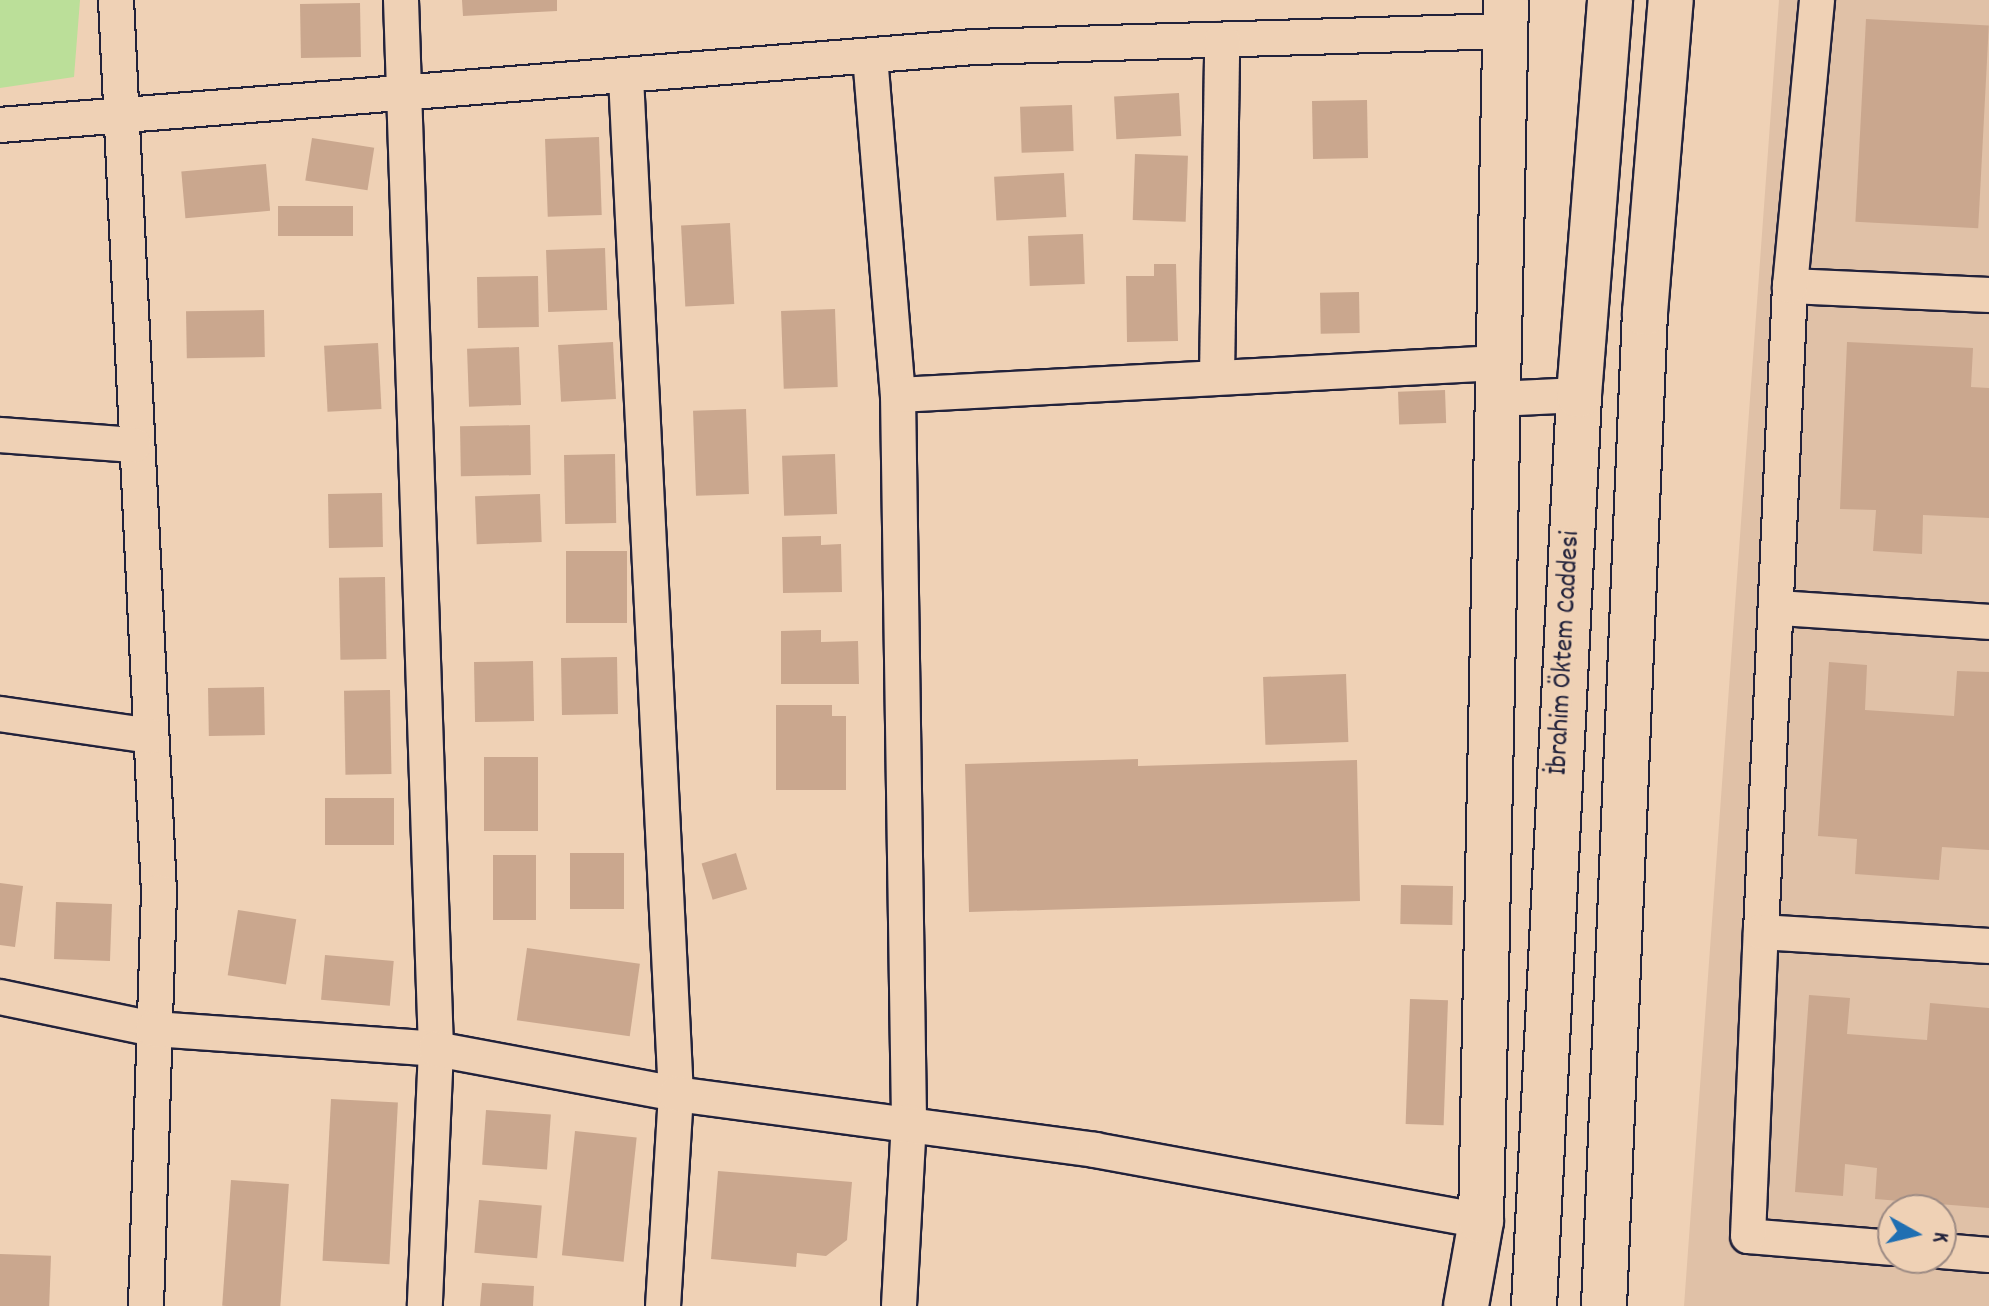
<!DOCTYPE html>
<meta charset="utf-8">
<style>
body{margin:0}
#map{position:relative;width:1989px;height:1306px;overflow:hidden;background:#efd1b5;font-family:Dekko,sans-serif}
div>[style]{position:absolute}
.built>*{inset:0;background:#e0c1a7}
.green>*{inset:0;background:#bbdf99}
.building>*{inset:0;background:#caa78e;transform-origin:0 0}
.roads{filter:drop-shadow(2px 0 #22223b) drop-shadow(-2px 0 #22223b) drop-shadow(0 2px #22223b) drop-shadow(0 -2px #22223b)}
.street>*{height:34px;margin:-17px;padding:0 17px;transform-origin:17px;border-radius:17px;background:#efd1b5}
.secondary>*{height:44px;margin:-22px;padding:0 22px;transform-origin:22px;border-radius:22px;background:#efd1b5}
span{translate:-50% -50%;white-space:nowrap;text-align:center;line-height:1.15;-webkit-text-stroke:6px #efd1b5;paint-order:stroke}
.street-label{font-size:28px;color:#22223b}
.north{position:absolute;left:1877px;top:1194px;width:80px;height:80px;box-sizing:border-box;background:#efd1b5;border:2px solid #9d8b84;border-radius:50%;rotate:98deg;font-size:22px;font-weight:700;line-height:32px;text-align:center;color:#22223b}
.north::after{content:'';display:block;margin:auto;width:28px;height:36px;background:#1f6fb2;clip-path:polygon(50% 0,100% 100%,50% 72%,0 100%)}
</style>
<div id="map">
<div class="built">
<div style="clip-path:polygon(evenodd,1779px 0,1989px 0,1989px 1306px,1684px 1306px,1779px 0,1893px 1210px,1941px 1210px,1941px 1258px,1893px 1258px,1893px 1210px)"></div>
</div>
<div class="green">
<div style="clip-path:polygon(0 0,80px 0,74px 77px,0 88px)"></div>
</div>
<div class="building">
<div style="clip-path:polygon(462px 0,557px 0,557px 11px,463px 16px)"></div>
<div style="left:360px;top:3px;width:54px;height:60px;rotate:89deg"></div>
<div style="left:1866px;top:19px;width:123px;height:203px;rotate:3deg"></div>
<div style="left:1179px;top:93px;width:43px;height:65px;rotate:87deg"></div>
<div style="left:1367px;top:100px;width:58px;height:55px;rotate:89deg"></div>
<div style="left:1072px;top:105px;width:46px;height:52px;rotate:88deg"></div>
<div style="left:599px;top:137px;width:78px;height:54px;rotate:88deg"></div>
<div style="left:312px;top:138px;width:63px;height:43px;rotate:9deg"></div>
<div style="left:1135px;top:154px;width:53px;height:66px;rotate:2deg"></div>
<div style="left:266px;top:164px;width:47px;height:85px;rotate:85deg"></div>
<div style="left:1064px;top:173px;width:44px;height:70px;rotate:87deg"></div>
<div style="left:353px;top:206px;width:30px;height:75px;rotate:90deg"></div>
<div style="left:730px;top:223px;width:81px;height:49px;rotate:87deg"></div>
<div style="left:1083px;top:234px;width:50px;height:55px;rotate:88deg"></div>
<div style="left:605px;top:248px;width:62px;height:59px;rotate:88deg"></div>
<div style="clip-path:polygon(1154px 264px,1176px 264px,1178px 341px,1127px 342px,1126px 276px,1154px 276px)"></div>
<div style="left:538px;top:276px;width:51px;height:61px;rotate:89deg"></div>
<div style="left:1359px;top:292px;width:41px;height:39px;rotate:89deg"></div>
<div style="left:835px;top:309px;width:78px;height:54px;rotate:88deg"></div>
<div style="left:264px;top:310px;width:47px;height:78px;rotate:89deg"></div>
<div style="left:613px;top:342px;width:57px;height:55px;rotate:87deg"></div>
<div style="clip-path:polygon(1847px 342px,1973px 348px,1971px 387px,1989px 388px,1989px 518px,1923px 515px,1922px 554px,1873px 551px,1876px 510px,1840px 509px)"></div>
<div style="left:378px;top:343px;width:66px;height:54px;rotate:87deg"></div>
<div style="left:519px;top:347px;width:58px;height:52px;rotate:88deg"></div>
<div style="left:1445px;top:390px;width:33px;height:47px;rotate:88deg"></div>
<div style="left:746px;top:409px;width:85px;height:53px;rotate:88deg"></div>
<div style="left:530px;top:425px;width:50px;height:70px;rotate:89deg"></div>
<div style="left:615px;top:454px;width:69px;height:51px;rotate:89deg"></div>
<div style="left:835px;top:454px;width:60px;height:53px;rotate:88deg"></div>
<div style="left:382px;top:493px;width:54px;height:54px;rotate:89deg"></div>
<div style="left:540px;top:494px;width:48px;height:65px;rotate:88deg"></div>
<div style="clip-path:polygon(821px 536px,821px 545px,841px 544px,842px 592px,783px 593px,782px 537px)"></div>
<div style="left:566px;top:551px;width:61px;height:72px"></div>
<div style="left:385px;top:577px;width:82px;height:46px;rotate:89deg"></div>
<div style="clip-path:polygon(821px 630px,821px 642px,858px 641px,859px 684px,781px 684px,781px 631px)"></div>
<div style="left:617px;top:657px;width:57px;height:56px;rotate:89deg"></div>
<div style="left:533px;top:661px;width:60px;height:59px;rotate:89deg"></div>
<div style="clip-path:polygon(1829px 662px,1867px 665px,1865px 710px,1954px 716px,1957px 671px,1989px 672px,1989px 850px,1942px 847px,1939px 880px,1855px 874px,1857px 839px,1818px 836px)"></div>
<div style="left:1346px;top:674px;width:68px;height:83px;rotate:88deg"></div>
<div style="left:264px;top:687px;width:48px;height:56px;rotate:89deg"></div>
<div style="left:390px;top:690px;width:84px;height:46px;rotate:89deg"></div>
<div style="clip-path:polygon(776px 705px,832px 705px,832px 716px,846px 716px,846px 790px,776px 790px)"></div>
<div style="left:484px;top:757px;width:54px;height:74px"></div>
<div style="clip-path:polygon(1138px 759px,1138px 766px,1357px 760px,1360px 901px,969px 912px,965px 764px)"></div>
<div style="left:394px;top:798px;width:47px;height:69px;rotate:90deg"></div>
<div style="left:570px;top:853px;width:54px;height:56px"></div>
<div style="left:736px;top:853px;width:38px;height:36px;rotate:73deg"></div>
<div style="left:493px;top:855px;width:43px;height:65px"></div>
<div style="clip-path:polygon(0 883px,23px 886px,15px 947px,0 945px)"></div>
<div style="left:1401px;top:885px;width:52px;height:39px;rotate:1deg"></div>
<div style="left:56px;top:902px;width:56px;height:57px;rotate:2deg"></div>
<div style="left:238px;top:910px;width:59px;height:66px;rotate:9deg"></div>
<div style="left:527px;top:948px;width:114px;height:73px;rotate:8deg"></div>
<div style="left:325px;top:955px;width:69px;height:45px;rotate:5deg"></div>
<div style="clip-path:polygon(1809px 995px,1850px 998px,1847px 1034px,1927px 1040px,1930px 1003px,1989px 1008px,1989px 1208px,1875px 1199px,1877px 1168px,1845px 1164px,1843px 1196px,1795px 1192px)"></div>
<div style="left:1410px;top:999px;width:38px;height:125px;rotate:2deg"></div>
<div style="left:331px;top:1099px;width:67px;height:162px;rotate:3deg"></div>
<div style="left:486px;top:1110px;width:65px;height:55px;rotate:4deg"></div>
<div style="left:575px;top:1131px;width:62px;height:125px;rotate:6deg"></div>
<div style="clip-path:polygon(718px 1171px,852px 1182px,847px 1240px,826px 1256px,797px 1253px,796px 1267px,711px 1259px)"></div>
<div style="left:231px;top:1180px;width:58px;height:126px;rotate:4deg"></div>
<div style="left:479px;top:1200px;width:63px;height:53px;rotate:5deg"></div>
<div style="left:0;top:1254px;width:51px;height:52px;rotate:2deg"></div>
<div style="clip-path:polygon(482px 1283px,534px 1286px,533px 1306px,480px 1306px)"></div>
</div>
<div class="roads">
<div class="street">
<div style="left:116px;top:0;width:893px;rotate:87.24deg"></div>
<div style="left:159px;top:892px;width:414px;rotate:91.8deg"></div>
<div style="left:401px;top:0;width:1050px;rotate:88.09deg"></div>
<div style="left:436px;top:1049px;width:257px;rotate:92.5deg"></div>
<div style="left:870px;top:56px;width:340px;rotate:85.3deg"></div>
<div style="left:898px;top:395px;width:726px;rotate:89.13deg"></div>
<div style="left:909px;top:1121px;width:185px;rotate:93.1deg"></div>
<div style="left:626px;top:77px;width:1018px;rotate:87.19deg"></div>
<div style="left:676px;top:1094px;width:212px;rotate:93.5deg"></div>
<div style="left:0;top:125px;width:977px;rotate:-4.58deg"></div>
<div style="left:974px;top:47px;width:532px;rotate:-1.72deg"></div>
<div style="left:1790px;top:286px;width:199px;rotate:2.6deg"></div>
<div style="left:1217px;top:376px;width:336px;rotate:-89.1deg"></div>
<div style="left:898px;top:395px;width:601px;rotate:-3.05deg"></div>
<div style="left:1497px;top:399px;width:82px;rotate:-2.8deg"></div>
<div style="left:0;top:435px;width:134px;rotate:4.3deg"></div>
<div style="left:1779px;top:608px;width:210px;rotate:3.8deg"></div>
<div style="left:0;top:714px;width:152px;rotate:8.3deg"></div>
<div style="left:1761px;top:932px;width:647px;rotate:-87.43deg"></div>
<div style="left:1790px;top:286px;width:287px;rotate:-84.6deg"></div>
<div style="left:0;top:997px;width:156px;rotate:11.8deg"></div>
<div style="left:153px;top:1029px;width:284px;rotate:4deg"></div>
<div style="left:436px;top:1049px;width:244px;rotate:10.6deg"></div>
<div style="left:676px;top:1094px;width:423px;rotate:7.6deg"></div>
<div style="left:1095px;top:1150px;width:392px;rotate:10.4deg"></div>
<div style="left:1893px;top:1248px;width:145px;rotate:-175.3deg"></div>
<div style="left:1748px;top:1236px;width:304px;rotate:-87.6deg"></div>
<div style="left:1761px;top:932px;width:228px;rotate:3.5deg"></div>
<div style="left:1941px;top:1251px;width:48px;rotate:4.8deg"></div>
</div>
<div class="secondary">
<div style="left:1466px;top:1306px;width:86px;rotate:-80deg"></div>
<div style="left:1481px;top:1221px;width:1221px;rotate:-88.83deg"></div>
<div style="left:1534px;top:1306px;width:912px;rotate:-87.17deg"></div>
<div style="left:1579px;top:395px;width:396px;rotate:-85.5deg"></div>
<div style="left:1604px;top:1306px;width:994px;rotate:-87.64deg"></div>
<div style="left:1645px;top:313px;width:314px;rotate:-85.3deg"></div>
</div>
</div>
<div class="street-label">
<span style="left:1566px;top:653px;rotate:-87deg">İbrahim Öktem Caddesi</span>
</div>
<div class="north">K</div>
</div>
